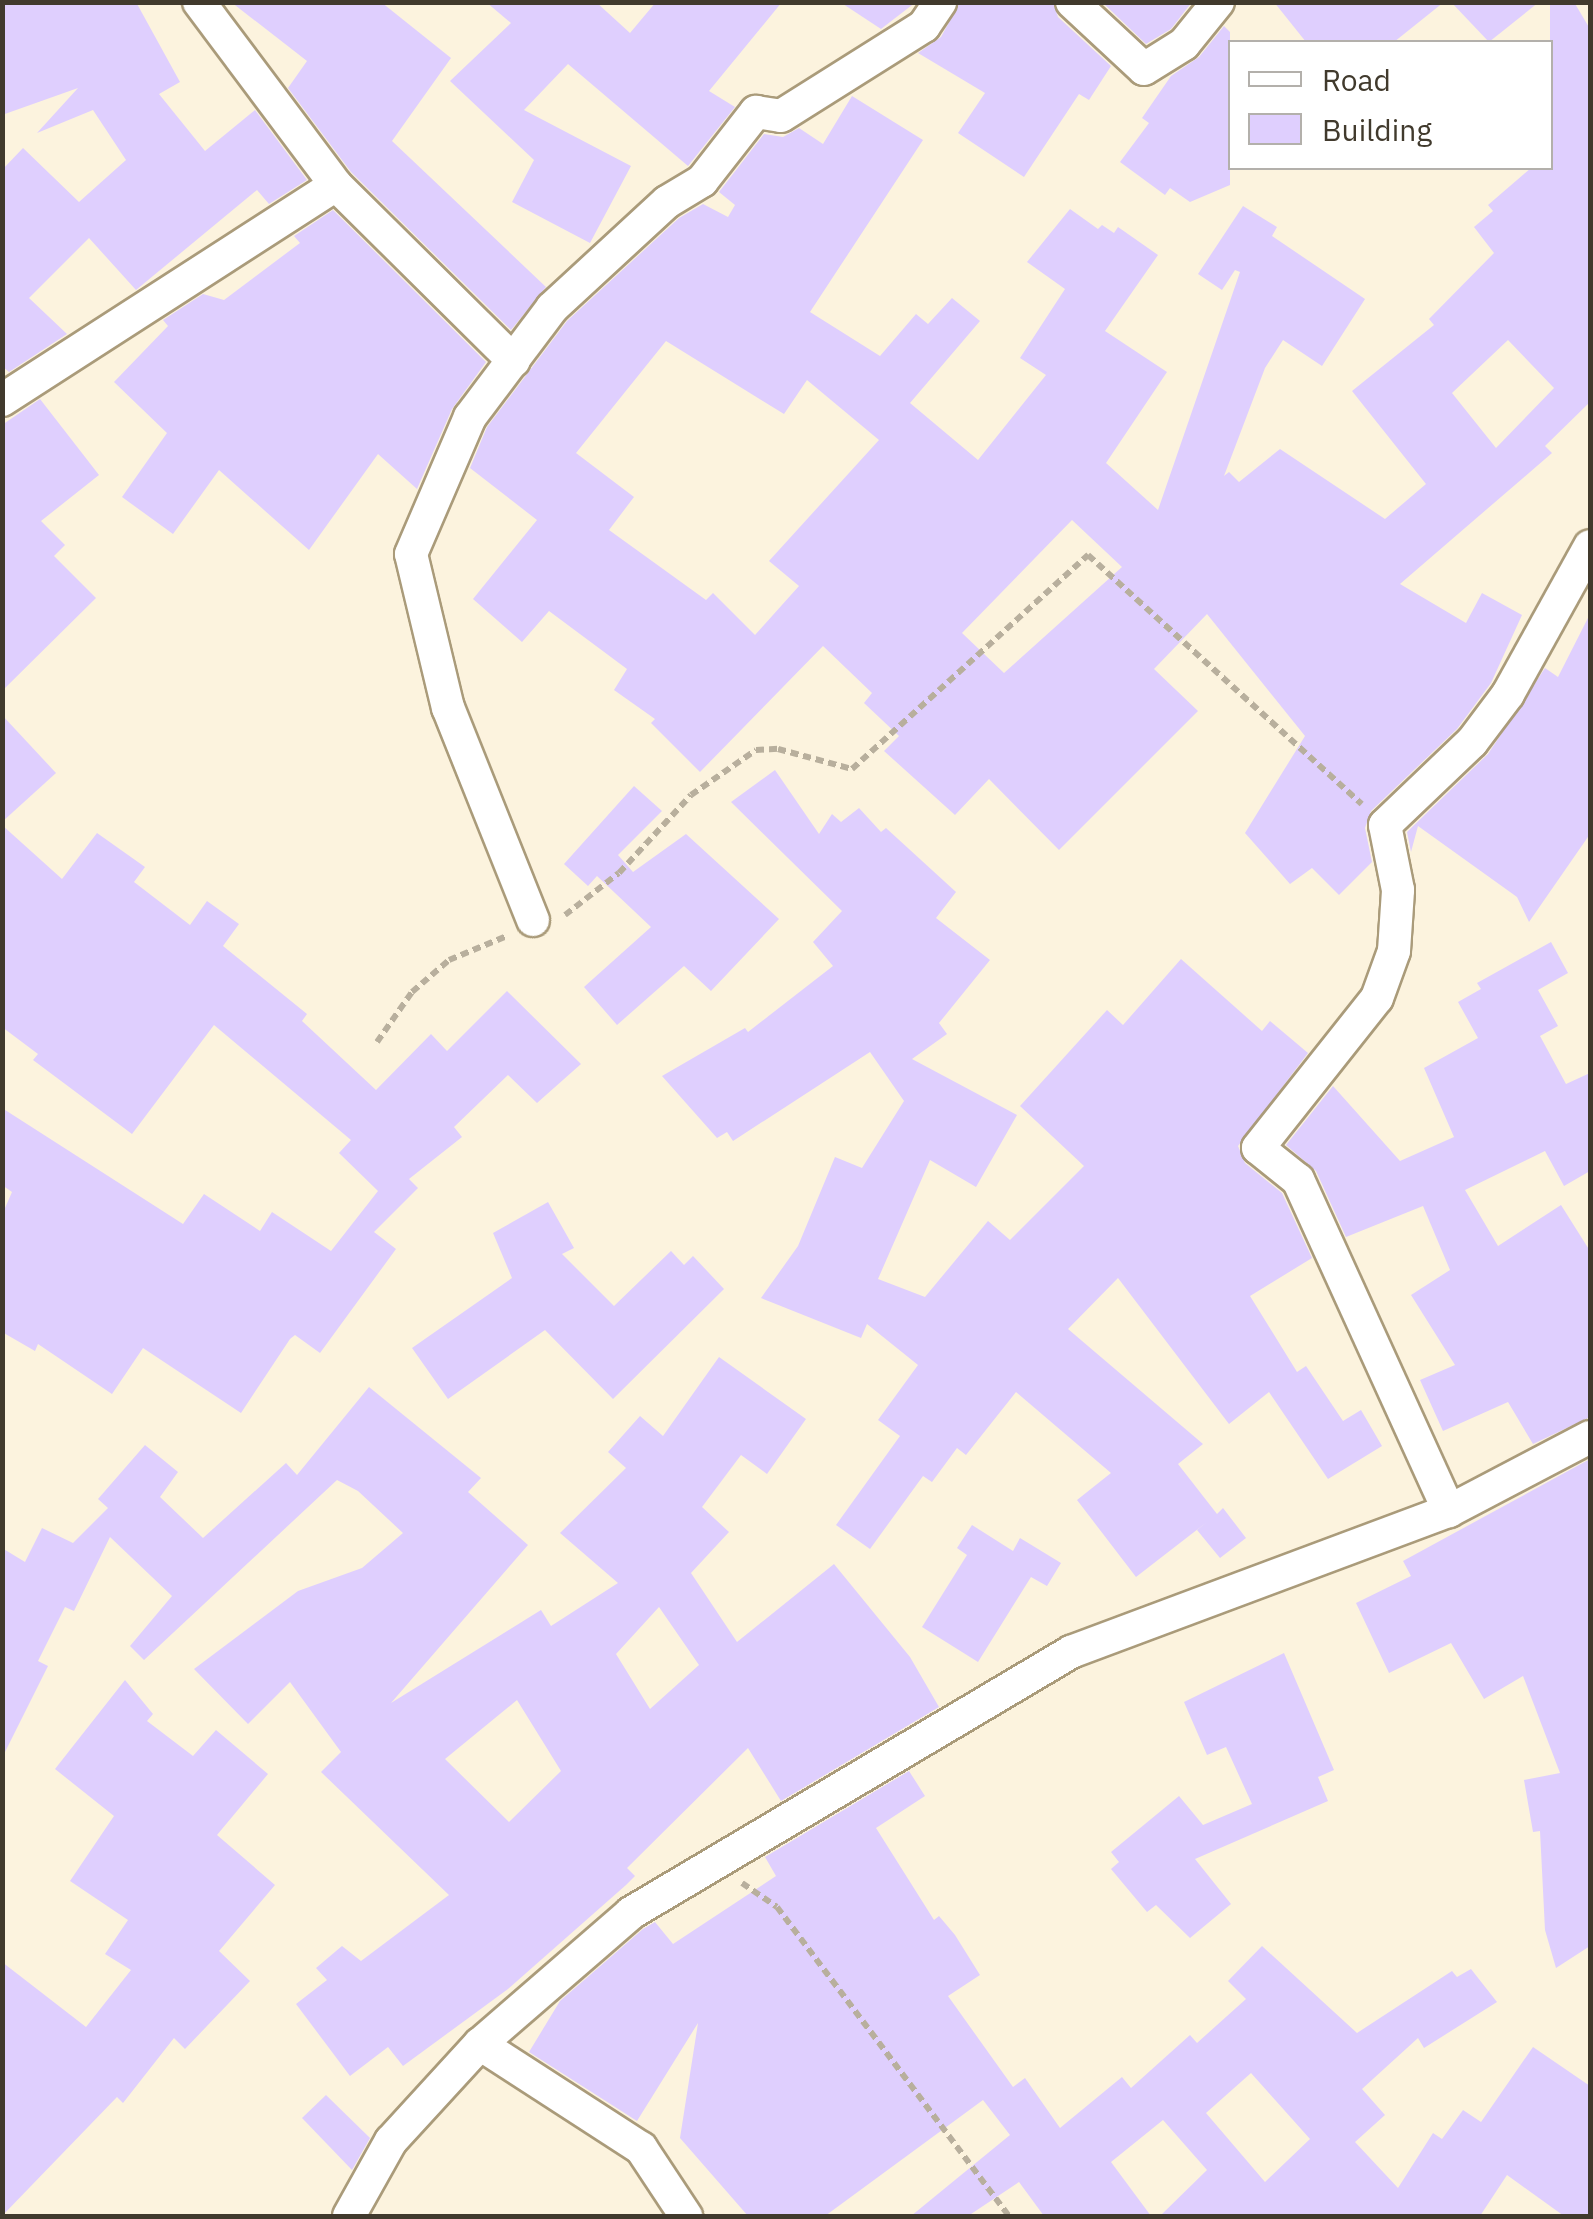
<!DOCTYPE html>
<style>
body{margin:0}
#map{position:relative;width:1593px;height:2219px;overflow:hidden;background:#fcf3de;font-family:"IBM Plex Sans",sans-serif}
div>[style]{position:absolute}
.building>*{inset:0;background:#dfcffe}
.path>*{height:6px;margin-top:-3px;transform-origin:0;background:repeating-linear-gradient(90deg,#b8af9d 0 8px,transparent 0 13px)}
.roads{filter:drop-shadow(2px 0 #aa9b7a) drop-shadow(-2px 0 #aa9b7a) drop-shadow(0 2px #aa9b7a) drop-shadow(0 -2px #aa9b7a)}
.street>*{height:32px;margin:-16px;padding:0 16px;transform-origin:16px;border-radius:16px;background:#fff}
span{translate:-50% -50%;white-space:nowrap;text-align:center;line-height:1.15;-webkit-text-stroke:8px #fff;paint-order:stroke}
.frame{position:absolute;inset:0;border:5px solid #413a2d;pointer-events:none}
.legend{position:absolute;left:1228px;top:40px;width:325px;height:130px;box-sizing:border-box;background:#fff;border:2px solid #b3b0ab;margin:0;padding:12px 18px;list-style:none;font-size:30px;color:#413a2d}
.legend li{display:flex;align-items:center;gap:20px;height:50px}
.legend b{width:50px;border:2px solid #b3b0ab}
</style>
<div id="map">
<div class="building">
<div style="clip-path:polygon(2px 2px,136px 2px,180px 82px,159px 94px,205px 151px,255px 110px,307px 180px,269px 204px,257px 190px,136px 290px,89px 238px,29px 298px,67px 334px,9px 372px,2px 366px,2px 170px,23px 148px,79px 202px,126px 160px,93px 110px,37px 133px,78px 88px,2px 115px)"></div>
<div style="clip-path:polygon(231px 2px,381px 2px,451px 58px,392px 141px,546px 287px,511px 330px,351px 172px,288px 88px,307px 61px)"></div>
<div style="clip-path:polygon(486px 2px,596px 2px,630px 33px,656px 2px,782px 2px,709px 91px,735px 107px,688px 166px,568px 64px,524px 110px,631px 166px,590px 243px,512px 202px,534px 160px,450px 81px,511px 23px)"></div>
<div style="clip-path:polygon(840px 2px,916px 2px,881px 29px)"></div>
<div style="clip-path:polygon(960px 2px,1053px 2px,1058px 17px,1111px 66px,1089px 100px,1079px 94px,1024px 177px,958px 133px,985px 93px,918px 53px,941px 37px)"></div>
<div style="clip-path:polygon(1102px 2px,1192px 2px,1171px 29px,1146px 44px)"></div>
<div style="clip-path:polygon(1274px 2px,1444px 2px,1394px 42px,1306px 42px)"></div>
<div style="clip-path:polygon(1451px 2px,1539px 2px,1489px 42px)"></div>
<div style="clip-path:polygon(evenodd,1550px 2px,1574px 2px,1590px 29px,1590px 402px,1545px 446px,1552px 453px,1400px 584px,1466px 623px,1482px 593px,1522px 615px,1491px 683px,1457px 729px,1371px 811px,1365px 828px,1372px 862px,1339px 895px,1312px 868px,1290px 884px,1245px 833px,1305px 736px,1207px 614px,1154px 669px,1198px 711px,1059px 850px,989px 779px,955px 815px,884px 751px,899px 736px,864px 703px,872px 693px,823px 646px,700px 772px,651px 723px,655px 719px,614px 690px,627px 669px,549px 611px,522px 642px,473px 599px,537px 520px,470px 468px,487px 427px,567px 321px,679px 218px,703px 204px,728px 217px,735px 205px,719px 192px,764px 134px,783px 137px,799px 128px,823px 144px,852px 96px,923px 140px,810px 312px,880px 356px,916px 314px,928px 324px,952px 298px,980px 321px,910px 403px,978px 460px,1046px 375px,1020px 358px,1065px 289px,1027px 262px,1070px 209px,1098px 229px,1102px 225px,1114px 233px,1118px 227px,1158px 255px,1105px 331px,1167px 372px,1106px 463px,1158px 510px,1240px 272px,1235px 270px,1222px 290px,1198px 274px,1243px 206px,1277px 227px,1272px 236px,1365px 299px,1322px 366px,1283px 340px,1265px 368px,1224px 476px,1229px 472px,1239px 482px,1280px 449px,1385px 519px,1426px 484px,1352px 391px,1434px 325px,1429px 319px,1494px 253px,1474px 227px,1493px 211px,1488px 205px,1531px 168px,1550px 168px,1550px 2px,1508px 340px,1554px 388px,1496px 448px,1452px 393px,1508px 340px,1550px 2px,666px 341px,784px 414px,807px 380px,879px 440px,769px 561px,799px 586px,755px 635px,713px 593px,706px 600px,609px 530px,634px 497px,576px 453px,666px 341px,1550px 2px,1072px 520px,1122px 567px,1004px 673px,962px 633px,1072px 520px)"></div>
<div style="clip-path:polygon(1224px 26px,1230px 32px,1230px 185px,1190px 202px,1170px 188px,1165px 195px,1120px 162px,1149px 123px,1142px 118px,1171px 76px,1199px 57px)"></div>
<div style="clip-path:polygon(333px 210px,486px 362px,452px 409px,417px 489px,378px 454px,309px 550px,219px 470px,173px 534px,122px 497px,167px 433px,114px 382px,168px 326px,163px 320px,203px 294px,224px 300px,300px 243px,294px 236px)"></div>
<div style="clip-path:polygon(40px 399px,99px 475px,41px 521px,65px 545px,54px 556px,96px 598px,2px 691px,2px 425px)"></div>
<div style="clip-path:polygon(1590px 614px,1590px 834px,1529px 922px,1517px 897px,1418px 826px,1411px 852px,1407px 832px,1488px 754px,1545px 668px,1558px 677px)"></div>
<div style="clip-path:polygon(2px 715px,56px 773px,2px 822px)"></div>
<div style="clip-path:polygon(775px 770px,819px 834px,832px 814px,841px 822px,859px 808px,881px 832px,886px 828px,956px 892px,936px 918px,990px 960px,939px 1023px,947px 1034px,912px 1059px,1017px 1115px,976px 1187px,930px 1160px,878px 1279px,925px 1297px,988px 1221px,1010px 1240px,1084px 1166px,1020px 1106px,1107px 1010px,1123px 1025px,1181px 959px,1262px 1031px,1270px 1021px,1308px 1053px,1238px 1146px,1245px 1163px,1282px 1193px,1312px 1258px,1250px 1296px,1297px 1372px,1306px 1366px,1343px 1421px,1361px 1410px,1382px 1446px,1328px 1479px,1269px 1392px,1229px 1424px,1118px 1278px,1068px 1329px,1203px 1444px,1178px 1464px,1217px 1514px,1223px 1508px,1246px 1538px,1220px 1558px,1197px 1530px,1207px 1522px,1136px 1577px,1077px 1500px,1111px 1473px,1016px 1392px,966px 1455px,957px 1448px,932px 1482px,923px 1476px,870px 1549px,836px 1525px,900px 1436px,878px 1420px,918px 1365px,867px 1324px,861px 1338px,761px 1298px,798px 1246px,835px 1157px,862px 1168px,904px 1101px,870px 1052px,733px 1141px,727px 1132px,717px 1138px,662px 1076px,745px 1028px,748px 1032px,833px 966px,813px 942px,842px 911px,731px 802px)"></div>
<div style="clip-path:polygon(634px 786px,662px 811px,618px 855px,633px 872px,686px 834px,779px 919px,711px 991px,684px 966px,617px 1025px,584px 987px,651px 927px,597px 876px,588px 886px,564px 864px)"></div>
<div style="clip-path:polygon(2px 825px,62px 879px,97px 833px,145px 867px,134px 882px,190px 925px,207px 901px,239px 924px,223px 946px,307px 1014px,302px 1021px,376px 1090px,431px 1034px,447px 1051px,507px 991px,581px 1064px,537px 1103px,508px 1075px,454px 1127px,462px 1137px,409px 1179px,418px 1188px,374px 1232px,396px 1249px,320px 1353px,295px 1335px,290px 1339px,241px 1413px,143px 1348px,112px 1394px,38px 1344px,35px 1351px,2px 1332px,2px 1215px,12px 1192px,2px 1185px,2px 1108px,183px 1224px,204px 1194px,260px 1231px,272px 1212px,331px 1251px,378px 1191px,339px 1153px,351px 1140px,214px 1025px,132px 1134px,33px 1060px,38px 1054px,2px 1027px)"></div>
<div style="clip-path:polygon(1551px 942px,1568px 973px,1538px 990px,1558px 1026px,1540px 1036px,1566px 1084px,1590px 1073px,1590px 1171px,1564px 1186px,1545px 1151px,1465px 1190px,1498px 1246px,1561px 1205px,1590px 1251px,1590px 1417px,1533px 1444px,1508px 1402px,1443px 1431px,1420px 1380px,1455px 1365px,1411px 1295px,1450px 1270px,1423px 1206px,1346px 1237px,1316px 1171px,1286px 1145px,1333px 1086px,1400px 1161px,1454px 1137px,1424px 1068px,1478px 1038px,1458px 1002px,1481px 989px,1477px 983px)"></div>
<div style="clip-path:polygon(548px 1202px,574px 1248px,562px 1254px,614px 1306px,671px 1251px,684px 1265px,693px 1256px,724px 1289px,613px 1399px,545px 1330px,448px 1399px,412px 1348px,512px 1278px,493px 1233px)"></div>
<div style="clip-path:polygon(evenodd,719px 1357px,806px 1419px,767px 1474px,741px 1455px,702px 1507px,729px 1532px,691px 1573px,737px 1642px,834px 1564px,910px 1657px,939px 1707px,781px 1801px,748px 1748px,627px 1868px,635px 1876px,626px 1885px,508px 1989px,403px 2066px,388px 2047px,350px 2076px,296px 2004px,327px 1980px,316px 1968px,342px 1946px,361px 1961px,449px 1895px,321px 1772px,341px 1752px,290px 1682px,248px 1724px,194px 1669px,298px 1591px,362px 1568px,403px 1533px,358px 1491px,337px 1480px,144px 1660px,130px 1646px,172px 1596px,110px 1537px,74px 1611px,65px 1607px,38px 1661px,48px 1666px,2px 1758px,2px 1548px,25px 1562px,42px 1528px,73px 1543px,108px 1508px,98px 1499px,145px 1445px,178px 1472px,160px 1497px,203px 1538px,286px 1463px,297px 1475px,369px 1387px,481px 1478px,468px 1492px,528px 1545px,391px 1703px,541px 1610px,551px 1626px,618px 1583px,560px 1533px,626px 1468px,608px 1452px,640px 1416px,663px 1436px,719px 1357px,659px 1607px,699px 1665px,650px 1709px,616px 1654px,659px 1607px,719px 1357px,517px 1700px,561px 1771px,509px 1822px,445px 1759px,517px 1700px)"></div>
<div style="clip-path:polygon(1590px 1459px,1590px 1946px,1556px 1968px,1545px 1930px,1540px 1831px,1533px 1832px,1524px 1780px,1560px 1773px,1523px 1676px,1484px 1699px,1451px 1643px,1389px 1673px,1356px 1603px,1411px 1576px,1403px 1561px)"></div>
<div style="clip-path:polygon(972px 1525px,1013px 1551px,1020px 1538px,1061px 1563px,1047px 1586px,1031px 1577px,978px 1662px,922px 1627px,967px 1555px,957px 1548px)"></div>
<div style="clip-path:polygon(1284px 1653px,1334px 1770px,1318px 1777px,1328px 1801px,1195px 1859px,1231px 1904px,1190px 1938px,1156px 1905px,1147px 1912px,1111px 1869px,1119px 1862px,1111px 1852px,1179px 1796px,1203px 1825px,1252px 1804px,1226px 1747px,1207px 1755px,1184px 1702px)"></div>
<div style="clip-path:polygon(125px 1680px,153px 1714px,147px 1721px,193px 1756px,216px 1730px,268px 1774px,217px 1835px,275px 1885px,219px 1951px,250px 1981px,185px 2049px,174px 2038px,123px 2103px,117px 2097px,2px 2216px,2px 1962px,86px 2027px,131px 1970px,105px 1954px,128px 1920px,70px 1881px,114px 1816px,55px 1769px)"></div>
<div style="clip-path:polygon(evenodd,909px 1771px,925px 1796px,876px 1828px,934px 1920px,939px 1916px,955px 1935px,980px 1975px,948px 1996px,1013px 2087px,1025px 2078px,1060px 2128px,1122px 2077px,1131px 2088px,1190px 2035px,1197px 2043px,1246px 1999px,1228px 1981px,1262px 1946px,1357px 2033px,1452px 1971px,1457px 1977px,1471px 1969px,1497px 2002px,1424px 2048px,1418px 2038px,1362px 2089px,1385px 2115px,1355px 2142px,1398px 2188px,1433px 2133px,1442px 2139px,1463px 2110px,1481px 2122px,1533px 2047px,1590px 2086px,1590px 2216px,1564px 2216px,1507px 2175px,1480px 2216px,1160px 2216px,1207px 2170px,1163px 2120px,1111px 2162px,1151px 2216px,1044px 2216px,1019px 2182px,968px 2216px,911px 2216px,1010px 2135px,983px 2100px,825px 2216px,748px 2216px,680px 2138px,698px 2023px,637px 2121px,529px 2052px,560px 2001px,643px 1929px,655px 1922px,673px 1944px,776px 1876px,765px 1857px,909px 1771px,1251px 2073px,1310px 2139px,1265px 2182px,1206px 2113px,1251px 2073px)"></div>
<div style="clip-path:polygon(326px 2095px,370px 2138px,352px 2170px,302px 2118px)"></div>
</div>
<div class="path">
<div style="left:565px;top:915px;width:68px;rotate:-37.9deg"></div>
<div style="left:619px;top:873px;width:106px;rotate:-47.3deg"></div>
<div style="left:691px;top:795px;width:79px;rotate:-34.7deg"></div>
<div style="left:756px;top:750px;width:22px;rotate:-3deg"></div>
<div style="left:778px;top:749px;width:77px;rotate:15.1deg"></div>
<div style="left:852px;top:769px;width:319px;rotate:-42.2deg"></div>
<div style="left:1088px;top:555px;width:370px;rotate:42.3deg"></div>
<div style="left:377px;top:1042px;width:61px;rotate:-55deg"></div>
<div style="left:412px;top:992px;width:49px;rotate:-40.9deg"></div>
<div style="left:449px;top:960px;width:63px;rotate:-22.5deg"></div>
<div style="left:742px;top:1883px;width:42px;rotate:34.4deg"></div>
<div style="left:777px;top:1907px;width:386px;rotate:53.1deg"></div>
</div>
<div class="roads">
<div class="street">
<div style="left:199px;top:2px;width:229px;rotate:53.2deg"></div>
<div style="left:1072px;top:2px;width:98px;rotate:42.9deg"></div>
<div style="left:1144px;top:69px;width:47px;rotate:-32deg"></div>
<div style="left:1184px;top:44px;width:54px;rotate:-51deg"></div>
<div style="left:2px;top:400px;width:397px;rotate:-32.8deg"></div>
<div style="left:336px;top:185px;width:250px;rotate:44.7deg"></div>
<div style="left:533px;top:920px;width:228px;rotate:-111.8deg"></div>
<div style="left:448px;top:708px;width:158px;rotate:-103.5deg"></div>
<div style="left:411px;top:554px;width:149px;rotate:-66.7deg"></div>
<div style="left:470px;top:417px;width:136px;rotate:-53deg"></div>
<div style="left:552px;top:308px;width:156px;rotate:-42.7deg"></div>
<div style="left:667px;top:202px;width:41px;rotate:-31deg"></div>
<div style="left:702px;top:181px;width:88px;rotate:-52deg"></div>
<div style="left:756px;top:112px;width:25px;rotate:9deg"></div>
<div style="left:781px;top:116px;width:169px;rotate:-32.2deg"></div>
<div style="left:924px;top:26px;width:29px;rotate:-56deg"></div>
<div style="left:1449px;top:1511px;width:364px;rotate:-114.5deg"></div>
<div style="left:1298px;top:1180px;width:51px;rotate:-141.3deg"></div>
<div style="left:1258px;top:1148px;width:191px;rotate:-51.6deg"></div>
<div style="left:1377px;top:998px;width:50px;rotate:-70.1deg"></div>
<div style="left:1394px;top:951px;width:61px;rotate:-86.2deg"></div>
<div style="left:1398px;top:890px;width:66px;rotate:-101.3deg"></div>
<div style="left:1385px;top:825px;width:120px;rotate:-43.7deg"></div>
<div style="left:1472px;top:742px;width:60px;rotate:-53.1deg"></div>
<div style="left:1508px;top:694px;width:169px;rotate:-61deg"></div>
<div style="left:480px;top:2044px;width:192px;rotate:32.9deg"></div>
<div style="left:641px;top:2148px;width:82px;rotate:56.5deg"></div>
<div style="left:349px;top:2216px;width:86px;rotate:-60.8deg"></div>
<div style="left:391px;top:2141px;width:132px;rotate:-47.5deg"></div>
<div style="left:480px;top:2044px;width:200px;rotate:-40.9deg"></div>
<div style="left:631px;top:1913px;width:512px;rotate:-30.68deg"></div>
<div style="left:1071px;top:1652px;width:403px;rotate:-20.5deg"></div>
<div style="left:1449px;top:1511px;width:159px;rotate:-27.7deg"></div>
</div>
</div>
<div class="frame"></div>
<ul class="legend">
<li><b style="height:12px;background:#fff"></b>Road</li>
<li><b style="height:28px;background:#dfcffe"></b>Building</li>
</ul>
</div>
